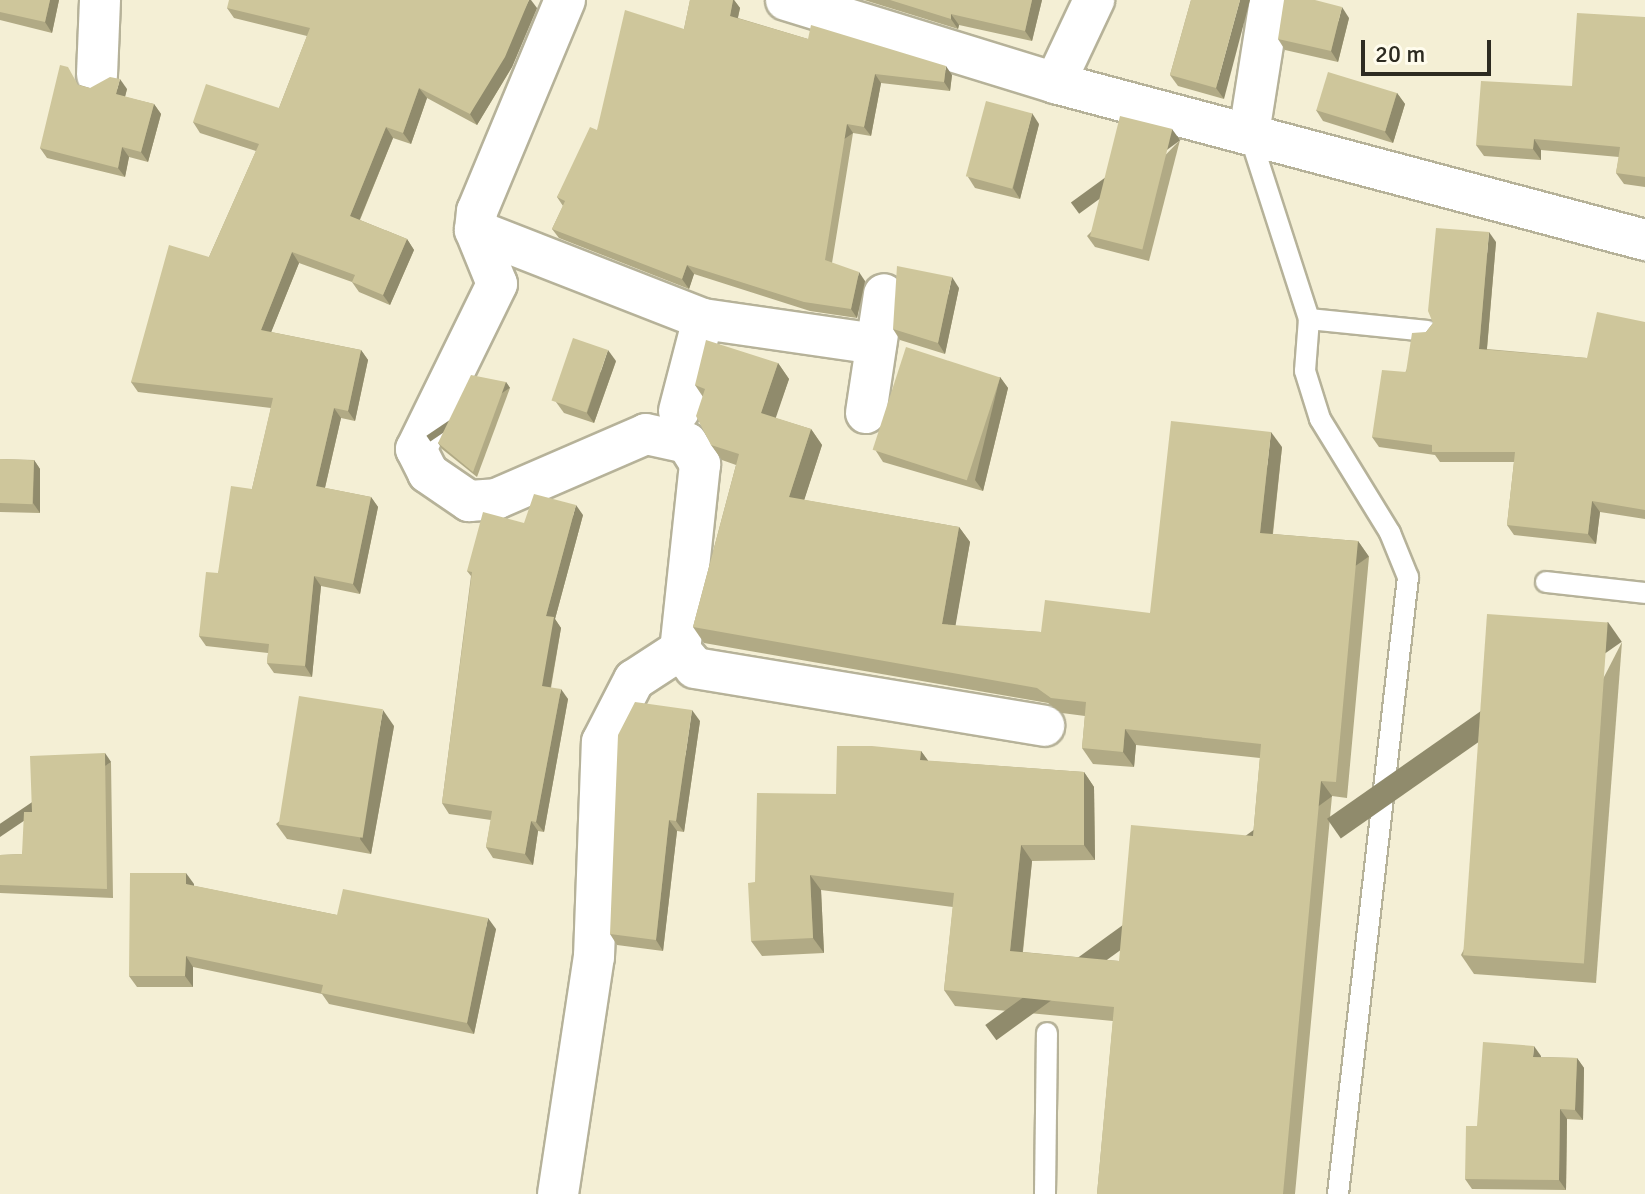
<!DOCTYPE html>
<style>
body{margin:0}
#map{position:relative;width:1645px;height:1194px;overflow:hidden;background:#f4efd5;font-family:Signika,sans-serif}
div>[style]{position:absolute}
.roads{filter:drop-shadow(2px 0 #b6b299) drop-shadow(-2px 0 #b6b299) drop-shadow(0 2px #b6b299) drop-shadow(0 -2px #b6b299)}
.lane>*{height:20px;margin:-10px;padding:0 10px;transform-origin:10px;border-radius:10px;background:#fff}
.street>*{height:40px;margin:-20px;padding:0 20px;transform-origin:20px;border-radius:20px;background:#fff}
.wall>*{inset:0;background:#b1aa85}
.shaded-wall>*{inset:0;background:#908b6c;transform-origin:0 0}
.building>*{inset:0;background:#cec69b;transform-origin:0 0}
span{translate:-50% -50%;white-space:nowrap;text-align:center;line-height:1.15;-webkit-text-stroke:7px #fffced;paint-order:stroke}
.scale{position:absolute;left:1361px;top:40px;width:130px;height:36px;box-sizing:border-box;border:4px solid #2d2b21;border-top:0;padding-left:10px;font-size:24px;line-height:28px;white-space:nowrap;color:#2d2b21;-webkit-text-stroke:6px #fffced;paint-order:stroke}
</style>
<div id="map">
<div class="roads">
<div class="lane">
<div style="left:1249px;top:133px;width:195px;rotate:72.1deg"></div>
<div style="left:1309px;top:319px;width:52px;rotate:94.4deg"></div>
<div style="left:1305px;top:371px;width:50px;rotate:72.6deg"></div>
<div style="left:1320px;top:419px;width:134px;rotate:58.4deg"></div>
<div style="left:1390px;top:533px;width:48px;rotate:67.8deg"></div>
<div style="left:1408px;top:577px;width:621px;rotate:96.47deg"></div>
<div style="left:1309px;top:319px;width:119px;rotate:5.8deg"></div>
<div style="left:1546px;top:582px;width:100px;rotate:6.3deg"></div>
<div style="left:1045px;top:1194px;width:161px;rotate:-89.3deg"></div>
</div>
<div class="street">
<div style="left:565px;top:0;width:229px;rotate:112.6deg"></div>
<div style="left:477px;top:211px;width:19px;rotate:96deg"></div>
<div style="left:475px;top:230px;width:58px;rotate:67.8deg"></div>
<div style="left:497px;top:284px;width:184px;rotate:116.1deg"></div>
<div style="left:416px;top:449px;width:27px;rotate:63deg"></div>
<div style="left:428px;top:473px;width:50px;rotate:34.3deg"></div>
<div style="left:469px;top:501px;width:27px;rotate:-4deg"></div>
<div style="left:496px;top:499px;width:163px;rotate:-23.4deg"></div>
<div style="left:646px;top:434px;width:42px;rotate:12.4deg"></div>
<div style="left:687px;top:443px;width:25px;rotate:58deg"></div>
<div style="left:700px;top:464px;width:187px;rotate:96.1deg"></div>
<div style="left:680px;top:650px;width:23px;rotate:50deg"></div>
<div style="left:695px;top:668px;width:354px;rotate:9.4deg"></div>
<div style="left:786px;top:0;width:282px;rotate:17.1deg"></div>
<div style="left:1055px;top:83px;width:611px;rotate:14.9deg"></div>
<div style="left:97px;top:75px;width:75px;rotate:-87.7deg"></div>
<div style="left:1055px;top:83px;width:92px;rotate:-64.8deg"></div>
<div style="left:1249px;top:133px;width:135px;rotate:-81deg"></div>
<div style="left:475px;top:230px;width:245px;rotate:21.3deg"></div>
<div style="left:703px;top:319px;width:175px;rotate:8.2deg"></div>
<div style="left:679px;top:411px;width:95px;rotate:-75.4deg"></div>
<div style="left:866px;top:413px;width:120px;rotate:-81.4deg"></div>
<div style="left:558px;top:1194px;width:240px;rotate:-81.4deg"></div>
<div style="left:594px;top:957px;width:215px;rotate:-87.9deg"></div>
<div style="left:602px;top:742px;width:70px;rotate:-62.7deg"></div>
<div style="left:634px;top:680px;width:55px;rotate:-33.1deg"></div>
</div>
</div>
<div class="wall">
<div style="clip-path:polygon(0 0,59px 0,52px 33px,0 20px)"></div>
<div style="clip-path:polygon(690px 0,734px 0,740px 8px,738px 18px,808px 39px,952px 75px,950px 91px,881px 83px,871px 136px,853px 133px,832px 263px,865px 281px,857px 318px,810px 311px,694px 274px,689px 289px,559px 238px,552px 229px,563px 206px,557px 197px,597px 130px,684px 29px)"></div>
<div style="clip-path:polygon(864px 0,1042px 0,1032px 41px,959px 25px,958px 29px)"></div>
<div style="clip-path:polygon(1191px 0,1224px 99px,1178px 86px,1170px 75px)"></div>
<div style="clip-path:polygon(227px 8px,537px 8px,512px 67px,477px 125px,427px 98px,411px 144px,393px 138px,360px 220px,407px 239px,414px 250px,390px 305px,359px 292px,352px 282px,299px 263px,271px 332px,361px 350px,368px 360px,355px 421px,341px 418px,325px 488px,371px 497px,378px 507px,360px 594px,321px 586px,312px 677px,274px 673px,267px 663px,268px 653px,206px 646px,199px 636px,218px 573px,252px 489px,271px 408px,138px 392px,131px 382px,209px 257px,256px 151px,200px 133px,193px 122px,279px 108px,307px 36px,234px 18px)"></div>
<div style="clip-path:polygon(1645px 17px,1645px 187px,1624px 184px,1616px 173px,1619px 157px,1541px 150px,1541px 160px,1484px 156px,1476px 145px,1572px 86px)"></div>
<div style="clip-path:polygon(1349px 18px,1338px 62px,1285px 50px,1278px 39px)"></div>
<div style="clip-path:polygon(80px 85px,90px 88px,127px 89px,125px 97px,154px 104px,161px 114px,148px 162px,129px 157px,125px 177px,47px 158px,40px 148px)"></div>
<div style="clip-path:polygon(1397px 93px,1405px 104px,1393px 143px,1323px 121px,1316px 110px)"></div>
<div style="clip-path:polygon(1039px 124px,1020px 199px,975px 188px,968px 177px)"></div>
<div style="clip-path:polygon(1180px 140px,1149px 261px,1095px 247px,1087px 236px)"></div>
<div style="clip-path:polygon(1496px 242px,1487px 349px,1587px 358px,1645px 322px,1645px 519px,1600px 512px,1596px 544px,1514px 535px,1507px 525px,1514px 462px,1440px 462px,1435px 455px,1379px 447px,1372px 437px,1426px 332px)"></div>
<div style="clip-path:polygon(959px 288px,945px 354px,900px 340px,893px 329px)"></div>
<div style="clip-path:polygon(616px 361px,594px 423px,564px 413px,556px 402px)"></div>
<div style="clip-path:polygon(778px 363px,789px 379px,775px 418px,811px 429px,822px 445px,804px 500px,959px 527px,970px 542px,955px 626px,1041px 632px,1150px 613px,1282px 447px,1273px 534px,1358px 541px,1369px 557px,1347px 798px,1332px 796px,1295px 1194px,1097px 1194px,1113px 1021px,955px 1006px,944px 990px,953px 907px,821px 890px,824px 953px,762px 956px,751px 941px,755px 882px,836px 794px,921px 751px,928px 761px,1084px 772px,1094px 787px,1095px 860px,1032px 861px,1023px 952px,1119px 961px,1253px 836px,1260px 758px,1136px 745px,1134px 767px,1093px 764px,1082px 748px,1085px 716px,1062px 713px,1048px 703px,704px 643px,693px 627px,736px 465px,722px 460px,711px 445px,703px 397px,695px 385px)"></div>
<div style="clip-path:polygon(1000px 377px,1008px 388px,983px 491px,883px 462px,876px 451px)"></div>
<div style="clip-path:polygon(506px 382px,510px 388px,477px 477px,442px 449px,438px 443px)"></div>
<div style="clip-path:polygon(0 459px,34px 460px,40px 469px,40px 513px,0 512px)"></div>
<div style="clip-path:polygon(583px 515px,555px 619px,561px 628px,551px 688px,568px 699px,544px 832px,538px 831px,533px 865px,493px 858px,486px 847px,491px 820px,449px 814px,442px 803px,471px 576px,467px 571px,524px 523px)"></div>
<div style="clip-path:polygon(1622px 642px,1596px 983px,1474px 974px,1461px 955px)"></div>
<div style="clip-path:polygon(700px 721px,684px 832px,677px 831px,663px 951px,617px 945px,610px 934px)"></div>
<div style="clip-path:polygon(394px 726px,371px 854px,287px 839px,276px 824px)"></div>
<div style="clip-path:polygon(111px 762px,113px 898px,0 893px,0 855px,22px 854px,32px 812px)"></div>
<div style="clip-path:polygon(194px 884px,194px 886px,337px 915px,496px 929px,474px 1034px,329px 1004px,322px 994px,193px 967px,193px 987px,137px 987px,129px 976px)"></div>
<div style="clip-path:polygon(1541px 1056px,1540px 1057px,1577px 1058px,1584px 1068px,1583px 1120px,1567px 1119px,1566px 1190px,1472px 1189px,1465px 1179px,1477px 1126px)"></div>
</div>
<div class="shaded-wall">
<div style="clip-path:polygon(50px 0,59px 0,52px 33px,45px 22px)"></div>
<div style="clip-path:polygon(529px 0,531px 0,537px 8px,512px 67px,477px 125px,470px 114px)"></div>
<div style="clip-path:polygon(733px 0,734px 0,740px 8px,736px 25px,730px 16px)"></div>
<div style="clip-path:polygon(1032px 0,1042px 0,1032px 41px,1025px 31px)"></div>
<div style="clip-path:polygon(1240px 0,1250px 0,1224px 99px,1216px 88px)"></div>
<div style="clip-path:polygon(1342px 7px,1349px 18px,1338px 62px,1331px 51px)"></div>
<div style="clip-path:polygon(951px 14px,959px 25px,958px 29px,951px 19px)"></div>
<div style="clip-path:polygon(946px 66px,952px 75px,950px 91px,944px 82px)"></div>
<div style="clip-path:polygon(875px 74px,881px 83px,871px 136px,864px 127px)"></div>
<div style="clip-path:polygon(120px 79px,127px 89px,123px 104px,116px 94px)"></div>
<div style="clip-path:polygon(419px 88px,427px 98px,411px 144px,403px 133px)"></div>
<div style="clip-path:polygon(1397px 93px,1405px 104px,1393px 143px,1385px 132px)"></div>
<div style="clip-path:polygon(154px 104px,161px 114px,148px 162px,141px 152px)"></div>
<div style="clip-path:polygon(1032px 113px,1039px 124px,1020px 199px,1013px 188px)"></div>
<div style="left:847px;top:124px;width:11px;height:138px;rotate:56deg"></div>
<div style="clip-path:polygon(386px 127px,393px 138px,357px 226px,350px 216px)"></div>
<div style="left:1172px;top:129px;width:14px;height:125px;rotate:54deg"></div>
<div style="clip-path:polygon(1534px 139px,1541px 150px,1541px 160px,1533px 149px)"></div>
<div style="clip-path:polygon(122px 147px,129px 157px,125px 177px,118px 168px)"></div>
<div style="clip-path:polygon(1489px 232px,1496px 242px,1486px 359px,1479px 349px)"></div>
<div style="clip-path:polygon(407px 239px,414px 250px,390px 305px,383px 295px)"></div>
<div style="clip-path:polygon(292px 252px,299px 263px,268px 340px,261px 330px)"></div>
<div style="clip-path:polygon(687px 265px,694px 274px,689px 289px,682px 279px)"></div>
<div style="clip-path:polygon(859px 272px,865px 281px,857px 318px,851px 309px)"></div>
<div style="clip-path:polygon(952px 277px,959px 288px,945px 354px,938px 343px)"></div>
<div style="clip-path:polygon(361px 350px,368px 360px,355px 421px,348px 411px)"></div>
<div style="clip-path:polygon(608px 350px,616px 361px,594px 423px,587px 413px)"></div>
<div style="clip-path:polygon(778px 363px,789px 379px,772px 429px,761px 413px)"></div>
<div style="clip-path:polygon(1000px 377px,1008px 388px,983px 491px,975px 480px)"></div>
<div style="left:506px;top:382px;width:7px;height:96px;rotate:56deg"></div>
<div style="clip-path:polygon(334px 408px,341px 418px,323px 496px,316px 486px)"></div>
<div style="clip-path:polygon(811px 429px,822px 445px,800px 513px,789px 497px)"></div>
<div style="clip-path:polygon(1271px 432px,1282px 447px,1271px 548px,1260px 533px)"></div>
<div style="clip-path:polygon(34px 460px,40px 469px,40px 513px,33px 503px)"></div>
<div style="clip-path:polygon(371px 497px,378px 507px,360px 594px,353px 584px)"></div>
<div style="clip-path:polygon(1592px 501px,1600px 512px,1596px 544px,1588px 534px)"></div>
<div style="clip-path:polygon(576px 505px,583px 515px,555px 619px,561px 628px,549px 696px,542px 686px,546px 616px)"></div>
<div style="clip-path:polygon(959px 527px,970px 542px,953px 640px,942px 624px)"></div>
<div style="left:1358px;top:541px;width:19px;height:242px;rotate:55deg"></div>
<div style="clip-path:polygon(314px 576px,321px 586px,312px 677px,305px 666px)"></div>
<div style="left:1608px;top:622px;width:24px;height:343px;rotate:55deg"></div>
<div style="clip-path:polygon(561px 689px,568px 699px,544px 832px,536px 822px)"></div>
<div style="clip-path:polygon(383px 710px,394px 726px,371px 854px,360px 839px)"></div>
<div style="clip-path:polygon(692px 710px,700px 721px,684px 832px,676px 821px)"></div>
<div style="clip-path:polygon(1125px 729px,1136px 745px,1134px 767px,1123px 752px)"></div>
<div style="clip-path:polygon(921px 751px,932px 766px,920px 760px)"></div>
<div style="left:105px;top:753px;width:11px;height:136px;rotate:56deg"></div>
<div style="clip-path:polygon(1084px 772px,1094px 787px,1095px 860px,1084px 845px)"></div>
<div style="left:1321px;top:781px;width:19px;height:415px;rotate:54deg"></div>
<div style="clip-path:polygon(669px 820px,677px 831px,663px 951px,656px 940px)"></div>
<div style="clip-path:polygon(531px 821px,538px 831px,533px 865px,525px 854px)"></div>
<div style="clip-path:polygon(1021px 845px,1032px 861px,1021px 967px,1010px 951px)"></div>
<div style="clip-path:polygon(186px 873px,194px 884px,194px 895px,186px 884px)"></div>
<div style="clip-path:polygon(810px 875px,821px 890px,824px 953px,813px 938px)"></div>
<div style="clip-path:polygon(488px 918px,496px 929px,474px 1034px,467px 1023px)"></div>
<div style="clip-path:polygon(186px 956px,193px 967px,193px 987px,185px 976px)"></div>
<div style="clip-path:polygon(1534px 1046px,1541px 1056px,1540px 1067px,1533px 1057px)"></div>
<div style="clip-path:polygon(1577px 1058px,1584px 1068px,1583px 1120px,1575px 1110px)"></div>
<div style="clip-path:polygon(1560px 1109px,1567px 1119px,1566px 1190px,1559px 1180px)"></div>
</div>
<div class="building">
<div style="clip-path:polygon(0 0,50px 0,45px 22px,0 12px)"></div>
<div style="clip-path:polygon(229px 0,529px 0,505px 57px,470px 114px,419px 88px,403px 133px,386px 127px,350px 216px,407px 239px,383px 295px,352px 282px,355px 275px,292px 252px,261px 330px,361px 350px,348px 411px,334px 408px,316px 486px,371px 497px,353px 584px,314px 576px,305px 666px,267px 663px,269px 644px,199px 636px,206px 572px,218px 573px,231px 486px,252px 489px,273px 398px,131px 382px,169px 245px,209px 257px,259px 144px,193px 122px,206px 84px,279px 108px,310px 28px,227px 8px)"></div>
<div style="clip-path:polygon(690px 0,733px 0,730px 16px,808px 39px,811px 25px,946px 66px,944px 82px,875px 74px,864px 127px,847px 124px,825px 260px,859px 272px,851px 309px,804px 302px,687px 265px,682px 279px,552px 229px,565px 201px,557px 197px,590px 127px,597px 130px,625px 10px,684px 29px)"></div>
<div style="clip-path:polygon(890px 0,1032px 0,1025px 31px,951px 14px,951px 19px)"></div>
<div style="clip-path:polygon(1191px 0,1240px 0,1216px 88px,1170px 75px)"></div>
<div style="clip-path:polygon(1284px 0,1315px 0,1342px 7px,1331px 51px,1278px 39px)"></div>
<div style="clip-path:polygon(1577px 13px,1645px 17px,1645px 177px,1616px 173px,1620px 147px,1534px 139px,1533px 149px,1476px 145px,1481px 81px,1572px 86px)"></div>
<div style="clip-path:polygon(60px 65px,68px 67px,78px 85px,90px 88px,110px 77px,120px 79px,116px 94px,154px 104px,141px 152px,122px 147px,118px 168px,40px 148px)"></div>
<div style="left:1328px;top:72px;width:72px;height:40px;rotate:17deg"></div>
<div style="left:986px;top:101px;width:48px;height:78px;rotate:15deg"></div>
<div style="left:1120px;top:116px;width:54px;height:124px;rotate:14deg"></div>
<div style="clip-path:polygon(1436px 228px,1489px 232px,1479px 349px,1587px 358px,1597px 312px,1645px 322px,1645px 510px,1592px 501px,1588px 534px,1507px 525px,1515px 452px,1432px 452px,1432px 445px,1372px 437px,1382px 370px,1406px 372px,1412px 333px,1426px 332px,1433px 323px,1428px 311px)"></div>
<div style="clip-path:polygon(897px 266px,952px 277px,938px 343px,893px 329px)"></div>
<div style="left:573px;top:338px;width:37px;height:66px;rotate:19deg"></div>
<div style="clip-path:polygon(706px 340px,778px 363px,761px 413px,811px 429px,789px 497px,959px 527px,942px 624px,1041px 632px,1045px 600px,1150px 613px,1171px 421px,1271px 432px,1260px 533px,1358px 541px,1336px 782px,1321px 781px,1283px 1194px,1097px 1194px,1114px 1007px,944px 990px,954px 893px,810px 875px,813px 938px,751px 941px,748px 883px,755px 882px,757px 793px,836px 794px,837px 746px,872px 746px,921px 751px,920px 760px,1084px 772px,1084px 845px,1021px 845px,1010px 951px,1119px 961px,1131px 825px,1253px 836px,1261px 744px,1125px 729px,1123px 752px,1082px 748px,1086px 702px,1051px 698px,1037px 688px,693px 627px,739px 454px,711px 445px,696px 416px,705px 389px,695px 385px)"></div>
<div style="left:906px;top:347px;width:99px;height:108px;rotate:18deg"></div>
<div style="clip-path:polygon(471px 375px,506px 382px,473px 472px,438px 443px)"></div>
<div style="left:0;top:459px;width:34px;height:44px;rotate:2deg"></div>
<div style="clip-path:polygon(534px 494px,576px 505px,546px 616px,554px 617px,542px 686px,561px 689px,536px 822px,531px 821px,525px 854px,486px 847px,492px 811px,442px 803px,472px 572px,467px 571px,483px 512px,524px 523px)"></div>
<div style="left:1487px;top:614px;width:121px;height:342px;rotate:4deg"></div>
<div style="left:299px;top:696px;width:85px;height:130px;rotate:9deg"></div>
<div style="clip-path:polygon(635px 702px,692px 710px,676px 821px,669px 820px,656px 940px,610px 934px,618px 735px)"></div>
<div style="clip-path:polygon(105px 753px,107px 889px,0 885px,0 855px,22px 854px,24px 812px,32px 812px,30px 756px)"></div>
<div style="clip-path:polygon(130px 873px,186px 873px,186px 884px,337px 915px,343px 889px,488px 918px,467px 1023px,321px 993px,323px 985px,186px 956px,185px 976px,129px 976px)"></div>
<div style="clip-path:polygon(1483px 1042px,1534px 1046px,1533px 1057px,1577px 1058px,1575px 1110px,1560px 1109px,1559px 1180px,1465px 1179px,1466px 1126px,1477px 1126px)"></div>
</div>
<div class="scale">20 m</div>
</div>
